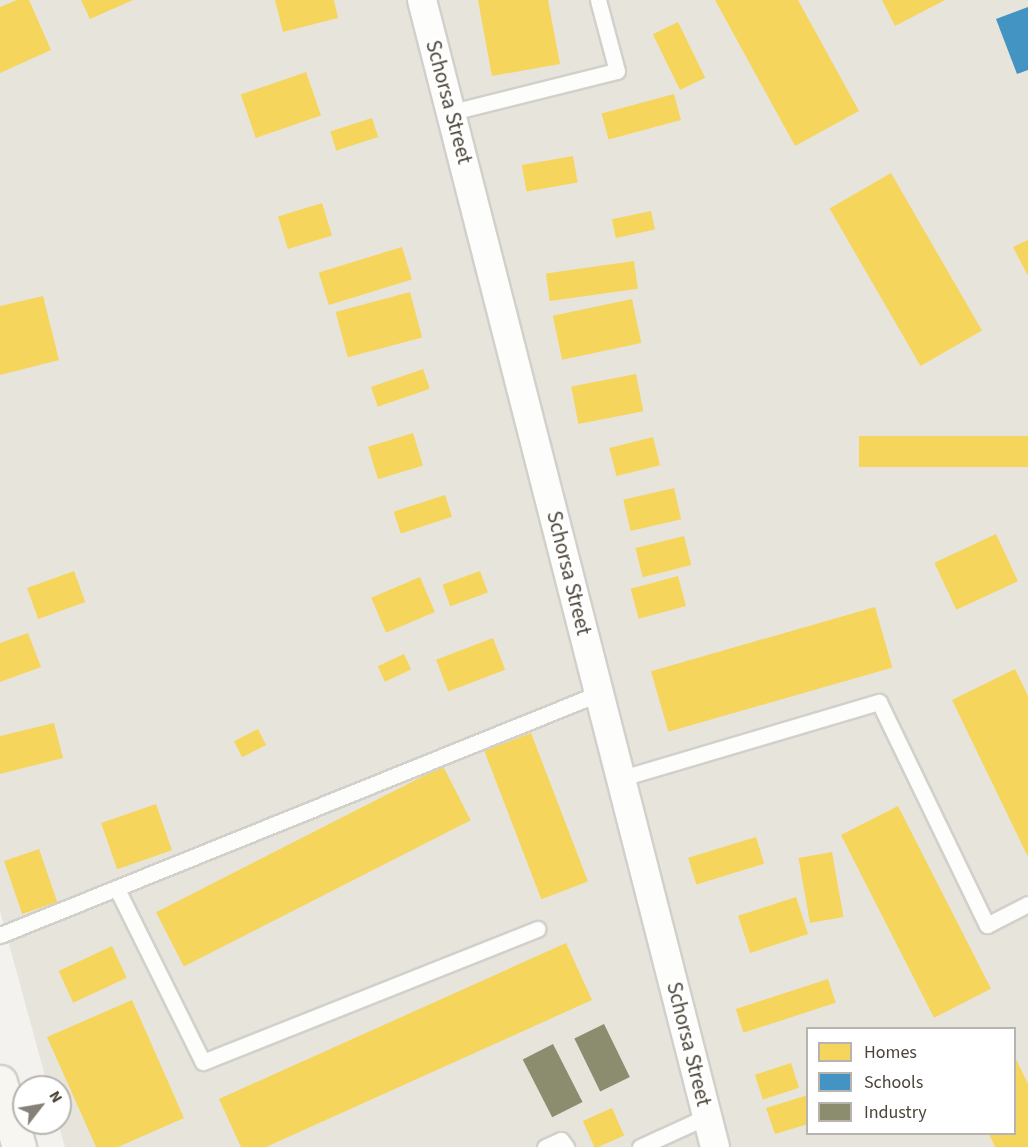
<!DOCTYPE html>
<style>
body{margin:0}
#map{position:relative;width:1028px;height:1147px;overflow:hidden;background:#f4f2ee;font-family:"Source Sans 3",sans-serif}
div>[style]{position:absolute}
.residential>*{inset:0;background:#e7e4dc}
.homes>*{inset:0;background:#f6d55c;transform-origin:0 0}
.schools>*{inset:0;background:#4393c3}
.industry>*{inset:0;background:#8c8c6e;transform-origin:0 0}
.roads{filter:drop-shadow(2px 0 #d2d0cb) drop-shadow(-2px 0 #d2d0cb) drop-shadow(0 2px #d2d0cb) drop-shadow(0 -2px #d2d0cb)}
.service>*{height:15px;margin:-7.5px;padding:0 7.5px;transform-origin:7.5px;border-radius:7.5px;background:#fdfdfc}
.minor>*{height:28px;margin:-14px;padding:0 14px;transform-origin:14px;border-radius:14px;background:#fdfdfc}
.secondary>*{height:33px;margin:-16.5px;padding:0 16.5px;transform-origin:16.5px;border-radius:16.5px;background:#f7f6f1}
span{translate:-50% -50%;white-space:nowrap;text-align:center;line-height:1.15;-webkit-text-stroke:6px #fff;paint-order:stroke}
.street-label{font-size:21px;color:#4b4439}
.legend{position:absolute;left:806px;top:1027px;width:210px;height:108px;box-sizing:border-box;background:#fff;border:2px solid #b7b4b0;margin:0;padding:8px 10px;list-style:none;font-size:18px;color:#4b4439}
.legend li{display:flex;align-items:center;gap:12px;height:30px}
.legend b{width:30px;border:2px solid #b7b4b0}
.north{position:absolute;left:12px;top:1075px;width:60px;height:60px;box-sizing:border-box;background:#fff;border:2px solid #b7b4b0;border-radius:50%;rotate:59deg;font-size:16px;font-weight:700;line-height:24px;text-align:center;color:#4b4439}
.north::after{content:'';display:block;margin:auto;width:21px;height:27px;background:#868178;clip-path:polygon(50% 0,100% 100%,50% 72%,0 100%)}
</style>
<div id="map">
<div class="residential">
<div style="clip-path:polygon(evenodd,0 0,1028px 0,1028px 1147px,65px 1147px,58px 1123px,60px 1087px,48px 1087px,0 911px,0 0,808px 1028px,1014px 1028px,1014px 1134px,808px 1134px,808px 1028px)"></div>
</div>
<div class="homes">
<div style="clip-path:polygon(17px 0,29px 0,51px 50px,0 73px,0 7px)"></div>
<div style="clip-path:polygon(81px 0,133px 0,90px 19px)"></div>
<div style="clip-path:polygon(275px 0,334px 0,338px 18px,283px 32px)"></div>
<div style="clip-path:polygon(478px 0,548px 0,560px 64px,492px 76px)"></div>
<div style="clip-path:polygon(715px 0,798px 0,859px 111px,795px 146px)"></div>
<div style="clip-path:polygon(882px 0,945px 0,895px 26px)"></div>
<div style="left:678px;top:22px;width:62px;height:28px;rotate:64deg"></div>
<div style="left:306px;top:72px;width:46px;height:69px;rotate:71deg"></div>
<div style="left:674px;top:94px;width:27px;height:75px;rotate:75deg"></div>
<div style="left:372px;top:118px;width:20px;height:44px;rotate:72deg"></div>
<div style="left:573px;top:156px;width:27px;height:52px;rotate:80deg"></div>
<div style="left:891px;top:173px;width:182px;height:71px;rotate:60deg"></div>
<div style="left:322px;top:203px;width:34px;height:46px;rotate:73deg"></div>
<div style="left:651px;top:211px;width:19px;height:40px;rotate:78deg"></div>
<div style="clip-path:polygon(1028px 240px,1028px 276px,1013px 247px)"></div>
<div style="left:402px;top:247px;width:34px;height:87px;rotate:73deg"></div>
<div style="left:634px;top:261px;width:28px;height:89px;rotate:82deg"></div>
<div style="left:410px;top:292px;width:47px;height:77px;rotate:75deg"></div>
<div style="clip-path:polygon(43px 296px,59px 360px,0 375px,0 306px)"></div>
<div style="left:632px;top:299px;width:45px;height:81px;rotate:78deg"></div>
<div style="left:423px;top:369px;width:21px;height:55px;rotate:71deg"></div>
<div style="left:636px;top:374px;width:38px;height:66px;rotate:79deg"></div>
<div style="left:413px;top:433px;width:34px;height:47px;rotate:73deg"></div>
<div style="left:1028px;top:436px;width:31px;height:169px;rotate:90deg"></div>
<div style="left:653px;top:437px;width:29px;height:45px;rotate:76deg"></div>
<div style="left:674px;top:488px;width:32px;height:52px;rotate:77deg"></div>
<div style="left:445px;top:495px;width:23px;height:54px;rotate:72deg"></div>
<div style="left:996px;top:534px;width:52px;height:68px;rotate:65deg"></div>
<div style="left:684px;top:536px;width:30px;height:50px;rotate:76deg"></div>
<div style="left:74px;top:571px;width:33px;height:50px;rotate:70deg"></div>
<div style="left:480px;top:571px;width:23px;height:40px;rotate:70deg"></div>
<div style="left:678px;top:576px;width:31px;height:49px;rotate:75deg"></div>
<div style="left:420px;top:577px;width:38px;height:53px;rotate:67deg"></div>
<div style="left:875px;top:607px;width:63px;height:233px;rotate:74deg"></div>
<div style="clip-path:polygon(28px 633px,41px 667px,0 682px,0 643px)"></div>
<div style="left:493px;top:638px;width:34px;height:61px;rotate:69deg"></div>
<div style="left:404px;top:654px;width:17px;height:29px;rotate:65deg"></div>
<div style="clip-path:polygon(1015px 669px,1028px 696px,1028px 857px,952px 700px)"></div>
<div style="clip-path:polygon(54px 723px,63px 758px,0 774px,0 736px)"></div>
<div style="left:258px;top:729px;width:18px;height:27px;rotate:63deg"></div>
<div style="left:531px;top:733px;width:159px;height:50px;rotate:69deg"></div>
<div style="left:443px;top:766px;width:61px;height:322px;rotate:63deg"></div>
<div style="left:156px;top:804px;width:49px;height:58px;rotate:71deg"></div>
<div style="left:898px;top:806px;width:205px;height:64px;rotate:63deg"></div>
<div style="left:756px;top:837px;width:28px;height:71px;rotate:73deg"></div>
<div style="left:39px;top:849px;width:56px;height:37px;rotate:71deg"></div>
<div style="left:832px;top:852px;width:66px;height:34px;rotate:80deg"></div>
<div style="left:796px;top:897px;width:39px;height:61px;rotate:72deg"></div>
<div style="clip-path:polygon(566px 943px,592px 1000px,266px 1147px,241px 1147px,219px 1099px)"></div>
<div style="left:112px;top:946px;width:35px;height:59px;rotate:65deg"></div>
<div style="left:828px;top:979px;width:25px;height:97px;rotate:72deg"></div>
<div style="clip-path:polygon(132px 1000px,184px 1118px,118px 1147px,96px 1147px,47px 1037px)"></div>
<div style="clip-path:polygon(1014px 1055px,1028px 1084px,1028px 1147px,995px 1147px,989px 1134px,1014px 1134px)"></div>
<div style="left:791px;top:1063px;width:26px;height:38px;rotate:72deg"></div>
<div style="clip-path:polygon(808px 1095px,808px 1124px,775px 1134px,766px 1108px)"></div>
<div style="left:612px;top:1108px;width:30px;height:32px;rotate:66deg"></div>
</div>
<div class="schools">
<div style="clip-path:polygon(1028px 7px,1028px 70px,1017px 74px,996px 19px)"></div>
</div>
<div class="industry">
<div style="left:604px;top:1024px;width:59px;height:33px;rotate:64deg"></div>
<div style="left:553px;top:1044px;width:65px;height:34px;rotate:63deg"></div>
</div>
<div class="roads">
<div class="service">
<div style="left:452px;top:112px;width:170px;rotate:-14deg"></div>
<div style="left:617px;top:71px;width:73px;rotate:-105deg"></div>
<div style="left:622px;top:778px;width:268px;rotate:-16.5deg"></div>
<div style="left:879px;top:702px;width:248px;rotate:64.2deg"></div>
<div style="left:987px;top:925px;width:46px;rotate:-27.1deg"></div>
<div style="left:117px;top:889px;width:193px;rotate:63.6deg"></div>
<div style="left:203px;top:1062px;width:360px;rotate:-21.7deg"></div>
<div style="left:0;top:935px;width:647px;rotate:-21.97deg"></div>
<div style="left:545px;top:1147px;width:17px;rotate:-24deg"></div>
<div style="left:561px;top:1140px;width:9px;rotate:54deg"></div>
<div style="left:640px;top:1147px;width:75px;rotate:-24.5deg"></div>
</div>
<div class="minor">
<div style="left:422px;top:0;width:1184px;rotate:75.67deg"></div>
</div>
<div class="secondary">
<div style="left:0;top:1082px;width:68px;rotate:73.7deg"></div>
</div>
</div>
<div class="street-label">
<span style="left:449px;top:102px;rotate:75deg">Schorsa Street</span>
<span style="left:569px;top:573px;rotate:76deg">Schorsa Street</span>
<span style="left:689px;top:1044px;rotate:76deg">Schorsa Street</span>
</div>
<ul class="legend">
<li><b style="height:16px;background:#f6d55c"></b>Homes</li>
<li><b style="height:16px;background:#4393c3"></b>Schools</li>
<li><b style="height:16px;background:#8c8c6e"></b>Industry</li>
</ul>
<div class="north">N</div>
</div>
